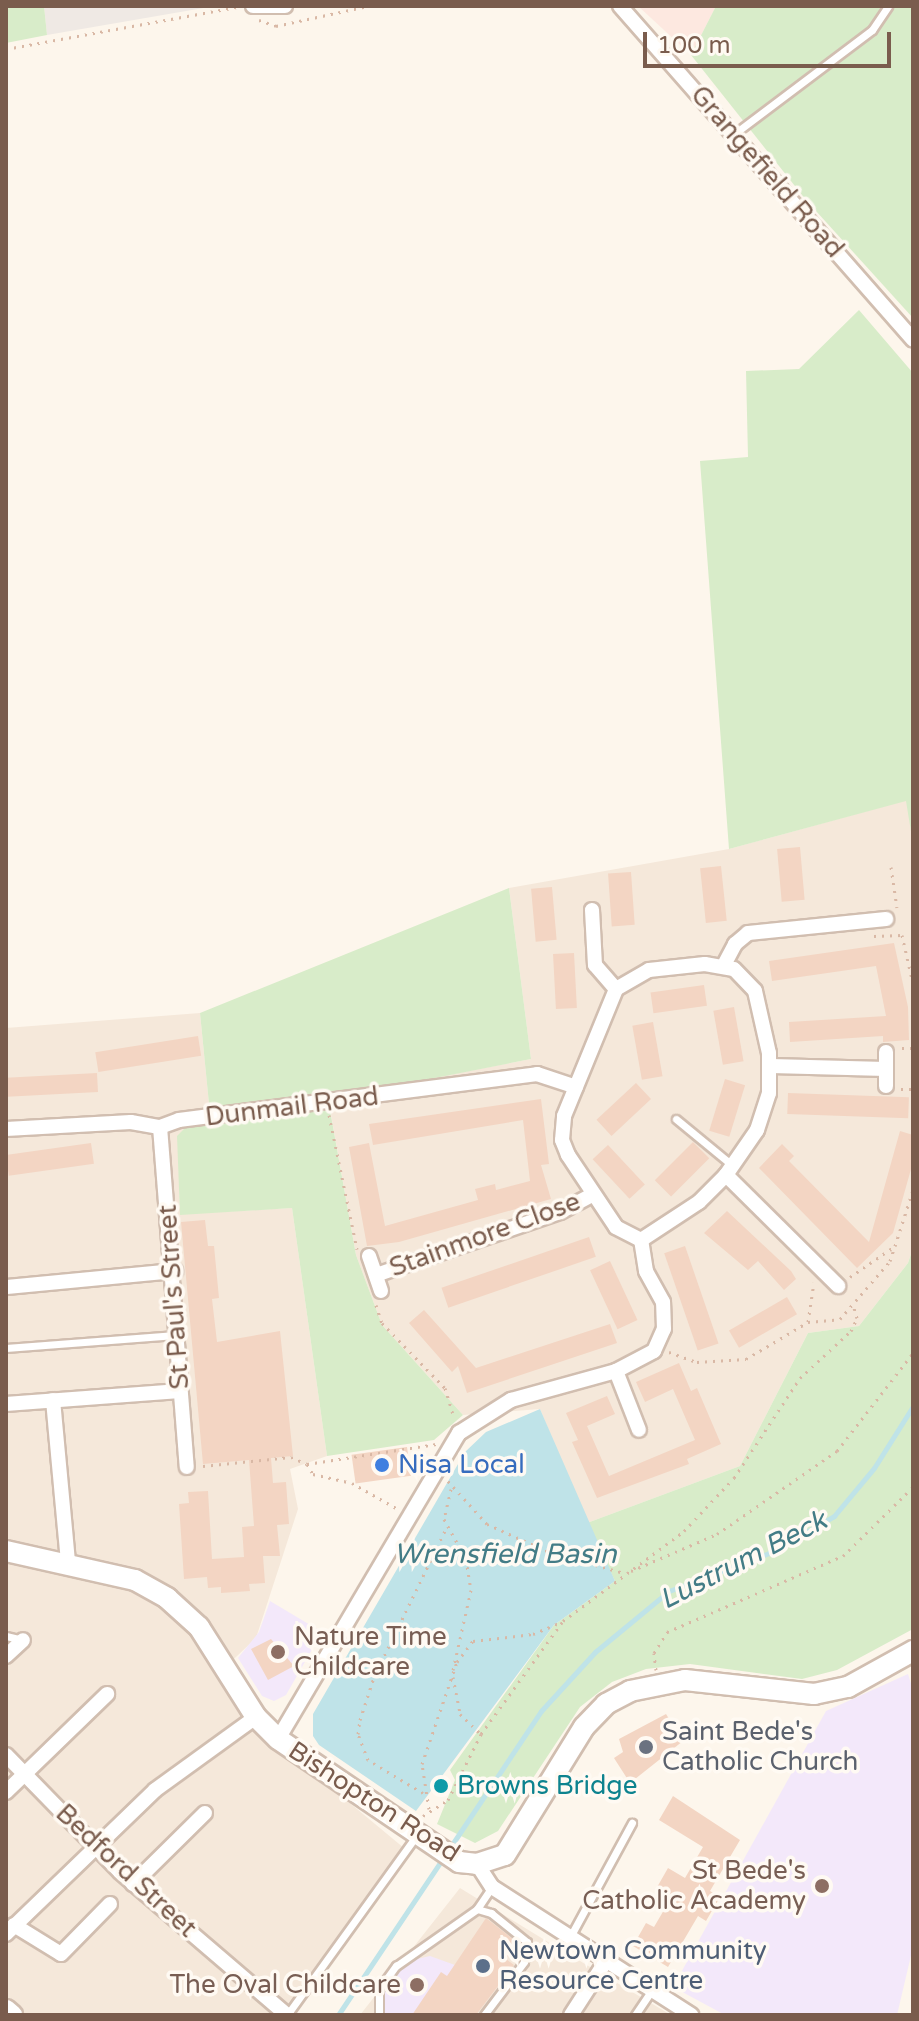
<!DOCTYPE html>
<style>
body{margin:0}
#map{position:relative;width:919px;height:2021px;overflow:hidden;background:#fdf6ec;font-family:"Varela Round",sans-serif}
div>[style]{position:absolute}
.residential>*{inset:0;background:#f5e8da}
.commercial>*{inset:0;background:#fde8e0}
.industrial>*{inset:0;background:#efe9e4}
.education>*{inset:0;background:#f3e8fa}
.green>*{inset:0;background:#d8ecc9}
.water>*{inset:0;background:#bfe3e8}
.stream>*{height:5px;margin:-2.5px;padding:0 2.5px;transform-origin:2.5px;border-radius:2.5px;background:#bfe3e8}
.building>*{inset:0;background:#f3d5c3;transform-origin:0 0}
.path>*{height:3px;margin-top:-1.5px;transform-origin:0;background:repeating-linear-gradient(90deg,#d9b8a5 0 2px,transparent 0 8px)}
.roads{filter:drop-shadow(2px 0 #d1beb0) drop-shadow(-2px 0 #d1beb0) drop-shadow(0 2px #d1beb0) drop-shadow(0 -2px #d1beb0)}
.lane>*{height:7px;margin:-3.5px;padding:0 3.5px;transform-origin:3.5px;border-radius:3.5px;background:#fff}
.street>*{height:14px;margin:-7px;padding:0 7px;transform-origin:7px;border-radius:7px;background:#fff}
.secondary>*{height:20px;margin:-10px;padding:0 10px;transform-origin:10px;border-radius:10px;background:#fff}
.dots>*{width:22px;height:22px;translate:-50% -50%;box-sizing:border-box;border:4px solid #fffaf3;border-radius:50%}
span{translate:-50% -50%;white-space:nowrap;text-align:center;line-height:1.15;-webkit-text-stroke:7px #fffaf3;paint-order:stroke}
.street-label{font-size:26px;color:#7a5c4d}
.shop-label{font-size:26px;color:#366cbe}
.left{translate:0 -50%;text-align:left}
.education-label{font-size:26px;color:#785e54}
.right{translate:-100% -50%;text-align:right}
.worship-label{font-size:26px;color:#5b616d}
.culture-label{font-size:26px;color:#0d838f}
.service-label{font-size:26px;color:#4e5e75}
.water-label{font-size:28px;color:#437c86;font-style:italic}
.frame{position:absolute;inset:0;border:8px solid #7a5c4d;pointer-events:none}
.scale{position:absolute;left:643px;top:32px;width:248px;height:36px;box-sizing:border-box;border:4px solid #7a5c4d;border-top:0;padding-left:10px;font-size:24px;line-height:28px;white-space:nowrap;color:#7a5c4d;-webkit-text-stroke:6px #fffaf3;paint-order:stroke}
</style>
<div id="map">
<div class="residential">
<div style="clip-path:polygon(907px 800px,913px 844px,913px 1248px,908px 1263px,859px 1326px,808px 1333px,740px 1466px,587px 1523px,540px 1409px,463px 1415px,382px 1325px,356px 1255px,328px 1098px,531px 1059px,509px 888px,729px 849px)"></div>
<div style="clip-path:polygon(200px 1013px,209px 1104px,178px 1136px,180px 1214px,292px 1208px,327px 1456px,290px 1469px,298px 1509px,256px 1638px,218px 1674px,275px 1741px,410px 1853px,294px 2015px,24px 2015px,6px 2000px,6px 1028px)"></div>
<div style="clip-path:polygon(460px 1888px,548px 1942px,671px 2015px,360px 2015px)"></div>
</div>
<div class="commercial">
<div style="clip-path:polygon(638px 6px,716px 6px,691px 55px)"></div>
</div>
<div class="industrial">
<div style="clip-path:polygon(44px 6px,215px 6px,47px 35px)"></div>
</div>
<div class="education">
<div style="clip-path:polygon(270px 1601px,322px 1632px,286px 1695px,274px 1701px,262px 1696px,238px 1658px,259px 1632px)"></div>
<div style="clip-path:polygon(908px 1674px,913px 1690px,913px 1947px,897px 2015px,725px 2015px,673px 1987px,826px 1711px)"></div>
<div style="clip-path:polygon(430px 1956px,455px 1965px,476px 2015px,384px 2015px,385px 1988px,393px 1974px,408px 1961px)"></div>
</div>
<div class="green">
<div style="clip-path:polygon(6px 6px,44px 6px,47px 35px,6px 43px)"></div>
<div style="clip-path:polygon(716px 6px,913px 6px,913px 318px,806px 200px,691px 55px)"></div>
<div style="clip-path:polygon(859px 310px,913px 373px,913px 844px,906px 801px,729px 849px,700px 461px,748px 457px,746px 371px,799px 369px)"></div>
<div style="clip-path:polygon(509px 888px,531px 1059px,328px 1099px,356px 1255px,382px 1325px,463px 1415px,434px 1440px,327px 1456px,292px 1208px,180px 1215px,177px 1136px,209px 1104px,200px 1013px)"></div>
<div style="clip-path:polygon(913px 1248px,913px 1629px,837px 1670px,802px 1679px,690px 1664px,646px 1669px,612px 1682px,580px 1707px,498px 1831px,475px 1843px,437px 1824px,455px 1780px,450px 1770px,554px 1625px,615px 1581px,587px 1523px,740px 1466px,808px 1333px,859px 1326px,908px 1263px)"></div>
</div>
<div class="water">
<div style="clip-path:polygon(540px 1409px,615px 1581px,554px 1625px,416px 1811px,319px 1745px,313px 1736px,313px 1714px,465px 1452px,486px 1432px)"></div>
</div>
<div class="stream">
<div style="left:449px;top:1849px;width:166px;rotate:-56.3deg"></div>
<div style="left:541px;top:1711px;width:80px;rotate:-47.5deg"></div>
<div style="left:595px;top:1652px;width:96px;rotate:-39.5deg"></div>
<div style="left:669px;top:1591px;width:107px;rotate:-20.8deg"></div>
<div style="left:769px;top:1553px;width:75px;rotate:-29.6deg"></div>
<div style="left:834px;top:1516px;width:62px;rotate:-50.2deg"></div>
<div style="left:874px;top:1468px;width:73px;rotate:-57.8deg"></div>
<div style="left:338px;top:2015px;width:189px;rotate:-56.2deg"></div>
</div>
<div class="building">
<div style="left:800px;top:847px;width:53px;height:23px;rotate:85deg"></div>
<div style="left:721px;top:866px;width:55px;height:21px;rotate:84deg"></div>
<div style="left:631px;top:872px;width:53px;height:23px;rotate:86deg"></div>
<div style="left:552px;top:887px;width:53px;height:21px;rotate:85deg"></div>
<div style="clip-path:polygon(894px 943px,908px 1007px,909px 1040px,883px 1042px,883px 1036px,790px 1042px,789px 1022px,886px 1016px,876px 966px,772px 981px,769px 961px)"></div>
<div style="left:574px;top:953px;width:55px;height:21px;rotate:87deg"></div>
<div style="left:704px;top:985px;width:21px;height:54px;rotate:82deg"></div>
<div style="left:734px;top:1007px;width:55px;height:21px;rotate:80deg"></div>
<div style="left:653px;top:1022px;width:55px;height:21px;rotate:80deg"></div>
<div style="left:198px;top:1036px;width:20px;height:104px;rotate:81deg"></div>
<div style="left:97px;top:1073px;width:19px;height:91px;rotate:87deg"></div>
<div style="left:725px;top:1079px;width:21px;height:54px;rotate:17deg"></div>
<div style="left:636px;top:1083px;width:22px;height:54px;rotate:47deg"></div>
<div style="left:788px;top:1093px;width:121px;height:21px;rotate:2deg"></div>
<div style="clip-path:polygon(541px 1099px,549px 1164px,541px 1165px,551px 1199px,399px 1242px,367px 1246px,349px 1147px,369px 1143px,385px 1226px,478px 1200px,475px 1189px,495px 1184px,496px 1190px,530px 1181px,523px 1120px,373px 1145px,369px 1124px)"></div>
<div style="clip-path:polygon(900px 1131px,913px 1135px,913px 1162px,893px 1233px,857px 1268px,759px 1168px,782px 1144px,794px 1156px,789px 1161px,869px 1242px)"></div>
<div style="left:693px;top:1142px;width:23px;height:54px;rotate:45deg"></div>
<div style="left:91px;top:1143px;width:21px;height:86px;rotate:82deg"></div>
<div style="left:608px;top:1145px;width:54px;height:21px;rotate:47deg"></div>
<div style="clip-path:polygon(727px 1211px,791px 1271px,796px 1279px,784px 1290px,758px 1261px,748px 1270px,704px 1233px)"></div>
<div style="clip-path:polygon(205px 1220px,208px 1246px,214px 1246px,219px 1298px,212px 1299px,217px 1342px,280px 1331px,293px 1456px,271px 1458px,273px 1483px,286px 1482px,289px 1524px,277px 1525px,280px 1556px,263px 1556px,265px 1583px,249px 1584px,250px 1591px,221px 1593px,221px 1587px,208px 1588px,207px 1577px,184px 1579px,179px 1504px,189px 1503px,188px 1492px,208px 1491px,212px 1559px,244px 1557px,242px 1527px,254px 1526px,249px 1460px,203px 1464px,181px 1222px)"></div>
<div style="left:589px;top:1237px;width:21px;height:156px;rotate:71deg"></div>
<div style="left:685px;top:1246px;width:103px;height:22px;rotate:71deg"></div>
<div style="left:610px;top:1261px;width:65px;height:22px;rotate:65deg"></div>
<div style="left:787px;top:1297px;width:20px;height:67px;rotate:60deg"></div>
<div style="clip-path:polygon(424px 1310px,476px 1368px,610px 1324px,617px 1343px,467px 1393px,458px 1366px,452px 1372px,409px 1323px)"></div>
<div style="clip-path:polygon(679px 1363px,691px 1391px,697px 1388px,721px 1444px,687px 1459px,689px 1464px,597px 1498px,572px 1442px,578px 1440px,566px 1413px,607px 1396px,615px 1414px,587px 1426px,609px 1476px,695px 1440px,673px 1389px,645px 1402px,636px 1382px)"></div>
<div style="left:407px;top:1447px;width:29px;height:56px;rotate:82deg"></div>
<div style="clip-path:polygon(271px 1639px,294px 1666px,268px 1680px,251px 1649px)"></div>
<div style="clip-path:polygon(666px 1714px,683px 1741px,630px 1783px,614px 1758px,623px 1752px,619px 1739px)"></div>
<div style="clip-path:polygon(673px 1796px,740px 1840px,710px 1891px,720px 1897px,706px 1921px,698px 1916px,668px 1967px,633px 1946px,646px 1923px,654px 1927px,671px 1898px,656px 1889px,668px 1868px,685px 1878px,703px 1847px,659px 1820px)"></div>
<div style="clip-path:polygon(486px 1918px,518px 1943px,506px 1959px,514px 1965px,476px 2015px,412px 2015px,441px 1972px,447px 1976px)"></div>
</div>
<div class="path">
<div style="left:259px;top:20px;width:18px;rotate:19deg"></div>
<div style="left:276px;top:26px;width:94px;rotate:-12.3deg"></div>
<div style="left:6px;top:49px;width:236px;rotate:-10.3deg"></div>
<div style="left:891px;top:867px;width:41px;rotate:81.7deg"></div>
<div style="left:874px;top:936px;width:28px;rotate:-2deg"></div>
<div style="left:902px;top:935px;width:50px;rotate:77.3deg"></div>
<div style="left:902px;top:1048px;width:11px"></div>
<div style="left:901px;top:1089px;width:12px"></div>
<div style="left:329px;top:1115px;width:137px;rotate:78.2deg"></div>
<div style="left:850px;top:1277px;width:55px;rotate:-34.6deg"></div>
<div style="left:895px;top:1246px;width:59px;rotate:-72.2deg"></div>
<div style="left:376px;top:1305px;width:19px;rotate:72deg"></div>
<div style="left:382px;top:1323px;width:91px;rotate:45.9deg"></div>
<div style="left:445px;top:1388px;width:31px;rotate:73deg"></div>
<div style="left:808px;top:1322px;width:32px;rotate:-5deg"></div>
<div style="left:840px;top:1319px;width:77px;rotate:-49.2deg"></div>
<div style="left:890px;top:1261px;width:16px;rotate:-72deg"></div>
<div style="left:669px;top:1352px;width:30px;rotate:20deg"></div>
<div style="left:697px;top:1362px;width:49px;rotate:-3.5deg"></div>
<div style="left:746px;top:1359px;width:72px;rotate:-30.8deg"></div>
<div style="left:808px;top:1322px;width:40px;rotate:-81.5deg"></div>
<div style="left:307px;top:1464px;width:12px;rotate:59deg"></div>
<div style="left:313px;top:1474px;width:40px;rotate:13deg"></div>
<div style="left:352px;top:1483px;width:53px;rotate:29.5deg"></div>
<div style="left:203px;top:1466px;width:88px;rotate:-5.8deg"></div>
<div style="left:291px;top:1457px;width:17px;rotate:24deg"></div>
<div style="left:307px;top:1464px;width:131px;rotate:-8.8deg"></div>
<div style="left:448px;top:1481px;width:58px;rotate:47.8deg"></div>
<div style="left:487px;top:1524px;width:68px;rotate:24.3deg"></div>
<div style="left:549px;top:1552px;width:78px;rotate:15.6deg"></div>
<div style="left:451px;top:1489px;width:31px;rotate:103deg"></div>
<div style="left:444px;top:1519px;width:46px;rotate:61.2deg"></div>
<div style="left:466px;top:1559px;width:31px;rotate:81deg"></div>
<div style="left:471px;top:1590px;width:82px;rotate:102.7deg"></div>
<div style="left:631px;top:1571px;width:94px;rotate:-23.3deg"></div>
<div style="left:717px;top:1534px;width:146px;rotate:-34.7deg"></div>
<div style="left:837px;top:1451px;width:124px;rotate:-52.2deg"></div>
<div style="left:656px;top:1670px;width:17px;rotate:-97deg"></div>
<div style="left:654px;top:1653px;width:25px;rotate:-58deg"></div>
<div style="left:667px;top:1632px;width:192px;rotate:-23.4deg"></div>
<div style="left:843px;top:1556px;width:98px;rotate:-44.6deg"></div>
<div style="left:453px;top:1677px;width:38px;rotate:79deg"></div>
<div style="left:460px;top:1714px;width:28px;rotate:44deg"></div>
<div style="left:423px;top:1793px;width:64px;rotate:-149deg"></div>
<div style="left:368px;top:1760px;width:28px;rotate:-111deg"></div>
<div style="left:358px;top:1734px;width:14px;rotate:-82deg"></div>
<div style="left:360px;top:1720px;width:45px;rotate:-72deg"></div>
<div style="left:374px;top:1677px;width:165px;rotate:-64.1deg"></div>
<div style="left:429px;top:1809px;width:46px;rotate:-98.8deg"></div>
<div style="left:422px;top:1764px;width:108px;rotate:-71.1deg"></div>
<div style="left:457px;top:1662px;width:26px;rotate:-53deg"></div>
<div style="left:473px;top:1641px;width:60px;rotate:-6.7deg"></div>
<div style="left:533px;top:1634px;width:30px;rotate:-23deg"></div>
<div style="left:423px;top:1816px;width:30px;rotate:-33deg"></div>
<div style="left:448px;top:1800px;width:74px;rotate:-63.4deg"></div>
<div style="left:481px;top:1734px;width:140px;rotate:-54deg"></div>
<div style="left:563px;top:1621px;width:151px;rotate:-36.6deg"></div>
<div style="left:684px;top:1531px;width:73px;rotate:-46.7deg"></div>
<div style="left:734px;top:1478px;width:120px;rotate:-56.6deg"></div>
<div style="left:800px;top:1378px;width:69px;rotate:-42.7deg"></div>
<div style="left:851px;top:1331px;width:14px;rotate:-65deg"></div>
<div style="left:857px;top:1318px;width:15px;rotate:-106deg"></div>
</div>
<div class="roads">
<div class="lane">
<div style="left:734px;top:134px;width:173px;rotate:-37deg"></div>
<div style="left:872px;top:30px;width:29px;rotate:-56deg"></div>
<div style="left:676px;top:1119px;width:72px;rotate:39.4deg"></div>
<div style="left:6px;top:1348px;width:170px;rotate:-4.4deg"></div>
<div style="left:6px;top:1636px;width:17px;rotate:13deg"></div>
<div style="left:477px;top:1909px;width:15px;rotate:16deg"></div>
<div style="left:491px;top:1913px;width:46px;rotate:38.9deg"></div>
<div style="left:527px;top:1942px;width:20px;rotate:99deg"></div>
<div style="left:524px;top:1962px;width:66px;rotate:127deg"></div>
<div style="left:570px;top:1937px;width:130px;rotate:-61.5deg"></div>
<div style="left:287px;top:2015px;width:221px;rotate:-54.2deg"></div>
<div style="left:379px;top:2015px;width:26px;rotate:-90deg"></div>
<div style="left:379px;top:1989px;width:29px;rotate:-54deg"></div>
<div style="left:396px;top:1966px;width:99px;rotate:-35.1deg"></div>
<div style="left:477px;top:1909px;width:27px;rotate:-56deg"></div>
<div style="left:635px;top:2015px;width:29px;rotate:-56deg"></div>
</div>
<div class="street">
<div style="left:253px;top:6px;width:32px"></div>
<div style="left:620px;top:6px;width:444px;rotate:48.7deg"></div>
<div style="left:592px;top:910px;width:55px;rotate:86.9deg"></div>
<div style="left:595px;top:965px;width:32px;rotate:49deg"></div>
<div style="left:705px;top:964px;width:29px;rotate:10deg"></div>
<div style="left:734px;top:969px;width:30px;rotate:46deg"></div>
<div style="left:755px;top:991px;width:64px;rotate:77.3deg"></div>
<div style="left:769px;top:1053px;width:40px;rotate:90deg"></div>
<div style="left:769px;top:1093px;width:39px;rotate:108deg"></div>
<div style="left:757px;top:1130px;width:55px;rotate:124.6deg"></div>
<div style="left:726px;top:1175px;width:38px;rotate:135deg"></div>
<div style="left:699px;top:1202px;width:69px;rotate:146.8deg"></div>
<div style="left:641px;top:1240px;width:28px;rotate:-153deg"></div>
<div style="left:616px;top:1227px;width:87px;rotate:-123.7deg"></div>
<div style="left:568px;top:1155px;width:16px;rotate:-112deg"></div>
<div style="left:562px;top:1140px;width:24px;rotate:-85deg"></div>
<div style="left:564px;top:1116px;width:137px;rotate:-67.7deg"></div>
<div style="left:616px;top:989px;width:38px;rotate:-30deg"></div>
<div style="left:649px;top:970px;width:56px;rotate:-6.1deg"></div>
<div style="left:724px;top:965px;width:24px;rotate:-62deg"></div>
<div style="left:735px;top:944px;width:17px;rotate:-40deg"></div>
<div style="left:748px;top:933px;width:139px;rotate:-5.8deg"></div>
<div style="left:886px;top:1052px;width:34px;rotate:90deg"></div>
<div style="left:771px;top:1066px;width:115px;rotate:1.5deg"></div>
<div style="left:160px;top:1127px;width:341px;rotate:85.5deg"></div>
<div style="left:6px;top:1129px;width:125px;rotate:-3.2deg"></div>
<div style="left:131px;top:1122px;width:29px;rotate:10deg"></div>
<div style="left:160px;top:1127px;width:20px;rotate:-20deg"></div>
<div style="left:179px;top:1120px;width:361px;rotate:-7.3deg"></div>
<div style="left:537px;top:1074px;width:41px;rotate:18.4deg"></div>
<div style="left:726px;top:1175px;width:158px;rotate:44.7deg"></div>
<div style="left:369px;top:1256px;width:37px;rotate:71deg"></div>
<div style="left:376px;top:1275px;width:194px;rotate:-18.9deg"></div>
<div style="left:560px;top:1212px;width:38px;rotate:-28deg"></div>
<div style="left:6px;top:1287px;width:170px;rotate:-5.4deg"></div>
<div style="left:616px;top:1371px;width:63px;rotate:68.7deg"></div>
<div style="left:53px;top:1400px;width:163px;rotate:84.7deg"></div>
<div style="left:6px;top:1404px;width:174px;rotate:-4.3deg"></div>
<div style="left:6px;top:1656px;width:23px;rotate:-43deg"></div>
<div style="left:278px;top:1739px;width:356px;rotate:-59.4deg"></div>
<div style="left:459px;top:1433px;width:62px;rotate:-32.4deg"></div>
<div style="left:511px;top:1400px;width:109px;rotate:-15.4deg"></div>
<div style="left:616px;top:1371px;width:43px;rotate:-27.8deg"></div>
<div style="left:654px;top:1351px;width:24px;rotate:-66deg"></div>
<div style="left:664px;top:1329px;width:27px;rotate:-92deg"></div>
<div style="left:663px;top:1302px;width:35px;rotate:-119deg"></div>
<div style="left:646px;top:1271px;width:31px;rotate:-99deg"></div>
<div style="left:6px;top:1755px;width:163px;rotate:45.7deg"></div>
<div style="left:120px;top:1872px;width:220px;rotate:40.6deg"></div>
<div style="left:6px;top:1792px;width:141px;rotate:-44.1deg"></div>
<div style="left:477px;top:1864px;width:27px;rotate:57deg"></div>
<div style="left:492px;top:1887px;width:237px;rotate:32.7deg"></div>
<div style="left:133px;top:1884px;width:101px;rotate:-44.6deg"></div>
<div style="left:14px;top:1925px;width:55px;rotate:31.7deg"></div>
<div style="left:61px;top:1954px;width:70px;rotate:-45.6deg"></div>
<div style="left:6px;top:1934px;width:207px;rotate:-44deg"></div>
<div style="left:155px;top:1790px;width:125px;rotate:-35.9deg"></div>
<div style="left:571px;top:2015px;width:64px;rotate:-57.1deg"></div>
</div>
<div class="secondary">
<div style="left:6px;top:1551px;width:132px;rotate:12.7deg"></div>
<div style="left:135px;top:1580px;width:37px;rotate:29deg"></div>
<div style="left:167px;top:1598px;width:43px;rotate:42.2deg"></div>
<div style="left:199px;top:1627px;width:107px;rotate:57.7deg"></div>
<div style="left:256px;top:1717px;width:31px;rotate:45deg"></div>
<div style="left:278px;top:1739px;width:219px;rotate:34.2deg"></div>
<div style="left:459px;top:1862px;width:18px;rotate:6deg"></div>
<div style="left:477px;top:1864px;width:29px;rotate:-18deg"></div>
<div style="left:505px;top:1855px;width:150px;rotate:-58.3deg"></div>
<div style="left:584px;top:1727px;width:32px;rotate:-46deg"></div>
<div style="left:606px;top:1704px;width:27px;rotate:-28deg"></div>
<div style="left:630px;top:1691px;width:56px;rotate:-11.3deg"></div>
<div style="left:685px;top:1680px;width:130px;rotate:6.2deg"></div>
<div style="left:814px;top:1694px;width:35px;rotate:-12deg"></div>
<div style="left:848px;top:1687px;width:74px;rotate:-29deg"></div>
<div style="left:6px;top:2010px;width:8px;rotate:40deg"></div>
</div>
</div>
<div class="dots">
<div style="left:382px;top:1465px;background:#3f7fe0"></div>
<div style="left:278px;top:1652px;background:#8d6e63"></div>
<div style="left:646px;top:1747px;background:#6b7280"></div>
<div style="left:441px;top:1786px;background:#0f9aa8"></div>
<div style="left:822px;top:1886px;background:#8d6e63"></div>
<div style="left:483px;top:1966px;background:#5c6f8a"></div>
<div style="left:417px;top:1985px;background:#8d6e63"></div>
</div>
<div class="street-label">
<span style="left:767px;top:172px;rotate:49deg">Grangefield Road</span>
<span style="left:292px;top:1107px;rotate:-7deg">Dunmail Road</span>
<span style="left:485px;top:1235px;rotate:-20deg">Stainmore Close</span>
<span style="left:174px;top:1297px;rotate:-94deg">St Paul's Street</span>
<span style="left:374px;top:1802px;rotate:33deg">Bishopton Road</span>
<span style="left:126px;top:1871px;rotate:43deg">Bedford Street</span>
</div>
<div class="shop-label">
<span class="left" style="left:398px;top:1465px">Nisa Local</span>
</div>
<div class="education-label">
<span class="left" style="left:294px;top:1652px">Nature Time<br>Childcare</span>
<span class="right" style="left:806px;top:1886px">St Bede's<br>Catholic Academy</span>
<span class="right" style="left:401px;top:1985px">The Oval Childcare</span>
</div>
<div class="worship-label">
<span class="left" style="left:662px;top:1747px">Saint Bede's<br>Catholic Church</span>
</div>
<div class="culture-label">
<span class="left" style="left:457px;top:1786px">Browns Bridge</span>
</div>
<div class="service-label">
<span class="left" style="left:499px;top:1966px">Newtown Community<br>Resource Centre</span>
</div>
<div class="water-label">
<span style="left:505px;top:1554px">Wrensfield Basin</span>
<span style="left:743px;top:1560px;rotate:-27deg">Lustrum Beck</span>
</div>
<div class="frame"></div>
<div class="scale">100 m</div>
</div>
